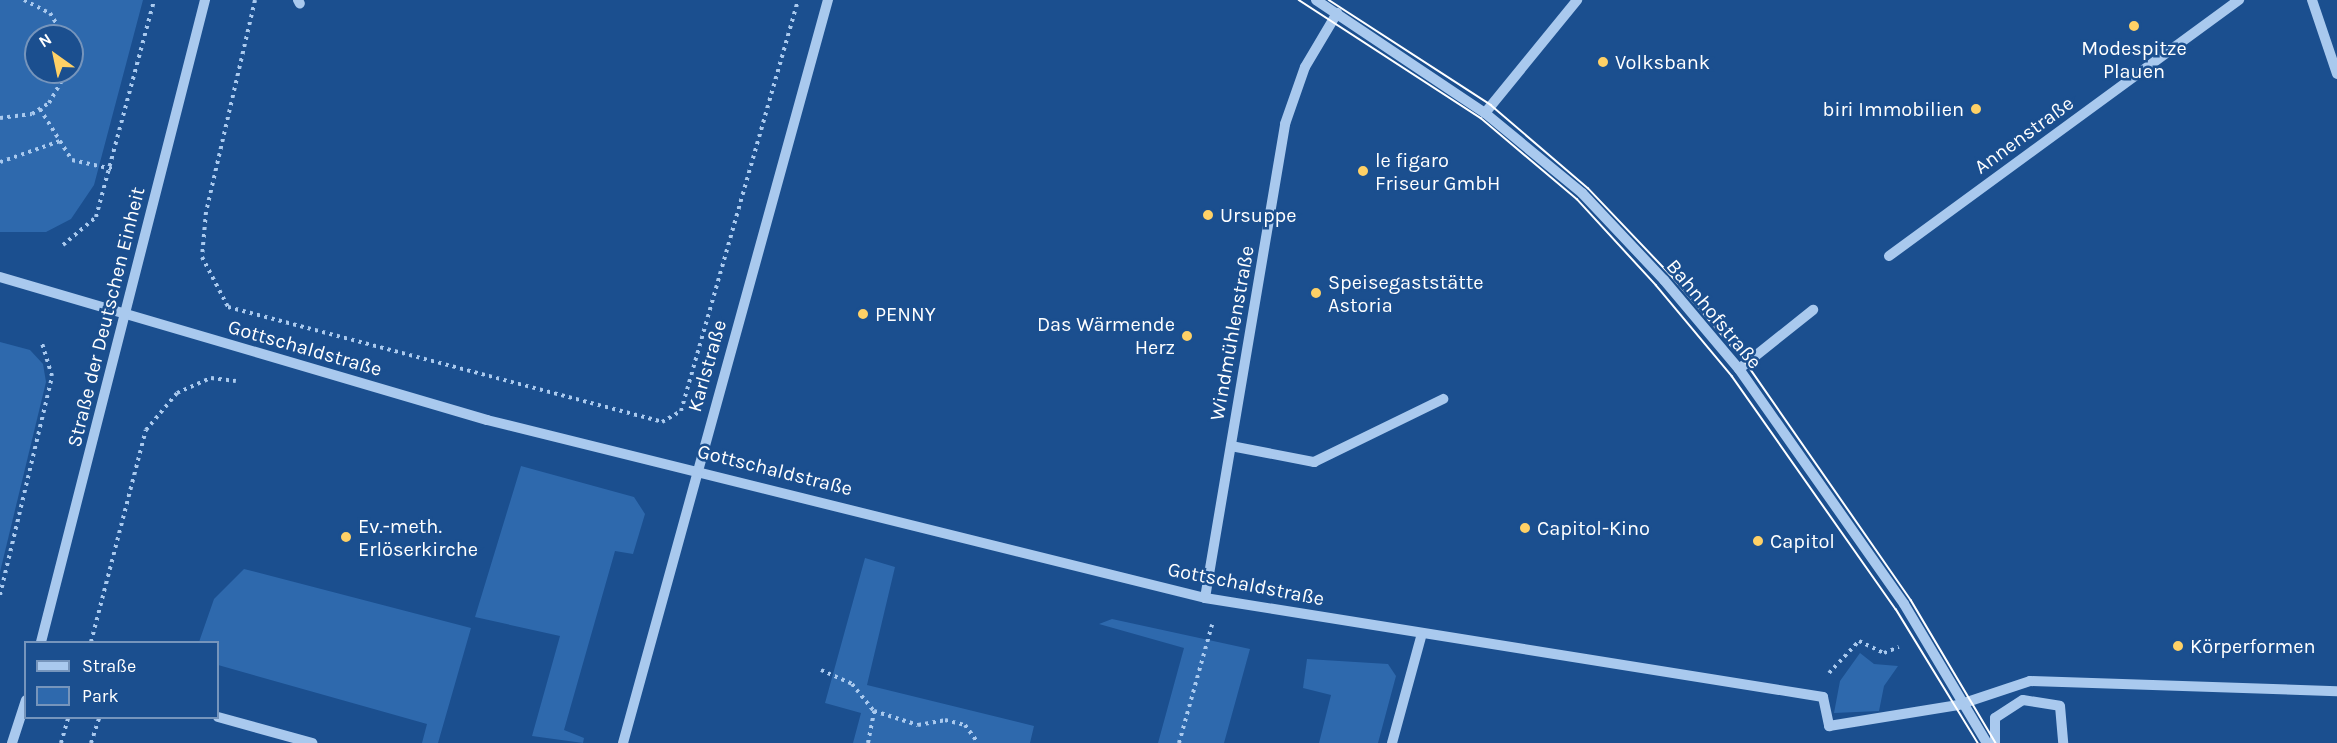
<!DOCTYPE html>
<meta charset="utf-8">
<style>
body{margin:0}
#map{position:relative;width:2337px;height:743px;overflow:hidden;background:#1b4f8f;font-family:Karla,sans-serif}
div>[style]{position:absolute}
.green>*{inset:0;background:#2e69ad}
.path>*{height:4px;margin-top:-2px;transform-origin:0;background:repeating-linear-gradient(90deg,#a9c9ee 0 3px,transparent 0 7.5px)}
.minor>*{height:10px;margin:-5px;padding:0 5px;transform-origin:5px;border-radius:5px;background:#a9c9ee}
.tram>*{height:1.5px;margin:-0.75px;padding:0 0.75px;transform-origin:0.75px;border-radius:0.75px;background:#fff}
.dots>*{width:16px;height:16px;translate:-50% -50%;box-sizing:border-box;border:3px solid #1b4f8f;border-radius:50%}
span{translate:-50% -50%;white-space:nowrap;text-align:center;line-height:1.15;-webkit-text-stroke:5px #1b4f8f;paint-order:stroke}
.poi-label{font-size:20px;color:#fff}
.left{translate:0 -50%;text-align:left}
.right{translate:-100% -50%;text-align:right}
.street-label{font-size:20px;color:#fff}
.legend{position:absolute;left:24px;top:641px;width:195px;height:78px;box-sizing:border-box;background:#1b4f8f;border:2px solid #7695bc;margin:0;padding:8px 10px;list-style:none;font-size:18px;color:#fff}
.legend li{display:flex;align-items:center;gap:12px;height:30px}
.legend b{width:30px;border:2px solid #7695bc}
.north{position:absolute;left:24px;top:24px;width:60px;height:60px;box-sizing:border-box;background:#1b4f8f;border:2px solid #7695bc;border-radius:50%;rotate:327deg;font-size:16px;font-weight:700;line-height:24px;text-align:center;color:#fff}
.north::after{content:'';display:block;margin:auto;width:21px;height:27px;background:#ffd166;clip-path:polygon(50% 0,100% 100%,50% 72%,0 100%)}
</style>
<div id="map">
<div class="green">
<div style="clip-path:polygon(evenodd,0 0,143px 0,94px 185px,71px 219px,46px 232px,0 232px,0 0,36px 36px,72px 36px,72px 72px,36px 72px,36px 36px)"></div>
<div style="clip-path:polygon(0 342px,30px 350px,43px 364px,46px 382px,0 572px)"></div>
<div style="clip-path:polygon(521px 466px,634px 497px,645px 514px,633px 554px,615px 551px,564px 730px,584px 738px,583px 743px,532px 736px,560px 636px,475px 617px)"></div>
<div style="clip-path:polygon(865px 558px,895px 567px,867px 685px,1034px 726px,1030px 743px,853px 743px,861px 713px,825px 703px)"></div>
<div style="clip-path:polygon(244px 569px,471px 628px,438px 743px,422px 743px,427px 724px,218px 665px,218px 642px,199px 642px,214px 599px)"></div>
<div style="clip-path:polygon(1112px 619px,1250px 649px,1224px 743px,1158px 743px,1184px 648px,1099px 624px)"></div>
<div style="clip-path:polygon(1860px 653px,1874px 664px,1898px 666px,1884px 686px,1879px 711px,1834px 713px,1840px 681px)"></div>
<div style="clip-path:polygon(1307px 659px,1388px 664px,1396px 676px,1378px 743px,1319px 743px,1331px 695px,1303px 688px)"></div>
</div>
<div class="path">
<div style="left:24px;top:0;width:29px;rotate:27deg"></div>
<div style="left:50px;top:13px;width:27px;rotate:59deg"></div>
<div style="left:255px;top:0;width:218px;rotate:103deg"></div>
<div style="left:206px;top:212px;width:45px;rotate:95.1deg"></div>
<div style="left:202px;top:257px;width:56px;rotate:62.5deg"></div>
<div style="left:228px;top:307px;width:449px;rotate:14.8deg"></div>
<div style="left:662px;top:422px;width:22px;rotate:-30deg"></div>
<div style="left:681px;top:411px;width:427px;rotate:-74.1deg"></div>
<div style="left:40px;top:109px;width:38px;rotate:58deg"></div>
<div style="left:0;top:118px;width:32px;rotate:-7deg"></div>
<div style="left:32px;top:114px;width:20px;rotate:-33deg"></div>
<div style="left:49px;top:103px;width:36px;rotate:-60deg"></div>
<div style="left:0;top:162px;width:64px;rotate:-19.3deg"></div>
<div style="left:60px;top:141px;width:22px;rotate:58deg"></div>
<div style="left:72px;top:160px;width:41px;rotate:12.7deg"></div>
<div style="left:63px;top:245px;width:43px;rotate:-40.3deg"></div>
<div style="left:96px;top:217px;width:225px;rotate:-75deg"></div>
<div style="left:0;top:595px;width:225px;rotate:-76.6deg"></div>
<div style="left:52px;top:376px;width:37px;rotate:-107deg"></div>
<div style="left:91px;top:642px;width:219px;rotate:-75.5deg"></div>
<div style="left:146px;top:430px;width:48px;rotate:-50deg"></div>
<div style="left:177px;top:393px;width:37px;rotate:-24deg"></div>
<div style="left:211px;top:378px;width:25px;rotate:7deg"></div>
<div style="left:821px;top:670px;width:34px;rotate:24deg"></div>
<div style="left:852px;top:684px;width:35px;rotate:51deg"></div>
<div style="left:1829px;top:673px;width:44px;rotate:-46.8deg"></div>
<div style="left:1859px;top:641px;width:28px;rotate:26deg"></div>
<div style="left:1884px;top:653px;width:16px;rotate:-22deg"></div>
<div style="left:61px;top:743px;width:26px;rotate:-74deg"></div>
<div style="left:91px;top:743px;width:26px;rotate:-72deg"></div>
<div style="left:868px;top:743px;width:33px;rotate:-79deg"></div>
<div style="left:874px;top:711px;width:46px;rotate:17.7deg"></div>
<div style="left:918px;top:725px;width:27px;rotate:-10deg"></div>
<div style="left:945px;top:720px;width:21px;rotate:14deg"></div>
<div style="left:965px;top:725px;width:22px;rotate:54deg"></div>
<div style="left:1179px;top:743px;width:123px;rotate:-74.4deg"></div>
</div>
<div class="minor">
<div style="left:298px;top:0;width:4px;rotate:63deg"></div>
<div style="left:1316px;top:0;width:203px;rotate:33.8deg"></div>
<div style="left:1485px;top:113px;width:126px;rotate:39.5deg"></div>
<div style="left:1582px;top:193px;width:120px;rotate:46.7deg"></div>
<div style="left:1664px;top:280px;width:116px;rotate:49.9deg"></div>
<div style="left:1739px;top:369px;width:287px;rotate:54.9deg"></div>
<div style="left:1904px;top:604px;width:162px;rotate:59.2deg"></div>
<div style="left:2312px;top:0;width:78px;rotate:71.3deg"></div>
<div style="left:1485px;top:113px;width:146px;rotate:-50.8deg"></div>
<div style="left:1889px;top:256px;width:434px;rotate:-36.2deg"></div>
<div style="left:0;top:277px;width:508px;rotate:16.36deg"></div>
<div style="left:487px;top:420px;width:740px;rotate:13.92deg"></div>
<div style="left:1205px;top:598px;width:626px;rotate:9.1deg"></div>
<div style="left:1823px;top:697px;width:30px;rotate:78deg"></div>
<div style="left:1829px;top:726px;width:131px;rotate:-9.2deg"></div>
<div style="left:1958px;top:705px;width:76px;rotate:-18.4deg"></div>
<div style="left:2030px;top:681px;width:307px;rotate:1.9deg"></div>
<div style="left:1739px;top:369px;width:95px;rotate:-38.6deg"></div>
<div style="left:1231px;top:446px;width:85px;rotate:10.9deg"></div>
<div style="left:1314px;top:462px;width:144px;rotate:-26deg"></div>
<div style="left:1205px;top:598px;width:481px;rotate:-80.4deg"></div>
<div style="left:1285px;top:124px;width:60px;rotate:-70.7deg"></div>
<div style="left:1305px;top:67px;width:63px;rotate:-59.3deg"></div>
<div style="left:41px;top:642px;width:663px;rotate:-75.67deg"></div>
<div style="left:218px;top:717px;width:98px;rotate:15.5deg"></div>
<div style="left:12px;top:743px;width:45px;rotate:-72deg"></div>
<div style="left:623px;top:743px;width:771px;rotate:-74.58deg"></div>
<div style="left:1392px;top:743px;width:114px;rotate:-74.7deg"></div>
<div style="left:1995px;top:743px;width:25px;rotate:-90deg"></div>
<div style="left:1995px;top:718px;width:33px;rotate:-33deg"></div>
<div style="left:2023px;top:700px;width:37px;rotate:9deg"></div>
<div style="left:2060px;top:706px;width:37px;rotate:85deg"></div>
</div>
<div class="tram">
<div style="left:1299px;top:0;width:217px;rotate:33deg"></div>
<div style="left:1481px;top:118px;width:126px;rotate:40.2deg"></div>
<div style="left:1577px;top:199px;width:117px;rotate:47.4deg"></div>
<div style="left:1656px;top:285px;width:119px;rotate:50.1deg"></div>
<div style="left:1732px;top:376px;width:285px;rotate:54.9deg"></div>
<div style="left:1896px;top:609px;width:157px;rotate:58.5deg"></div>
<div style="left:1329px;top:0;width:193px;rotate:32.9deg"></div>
<div style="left:1491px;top:105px;width:128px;rotate:40.6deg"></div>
<div style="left:1588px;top:188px;width:119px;rotate:46.4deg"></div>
<div style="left:1670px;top:274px;width:118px;rotate:49.5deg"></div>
<div style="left:1747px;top:364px;width:287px;rotate:55.2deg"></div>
<div style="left:1911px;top:600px;width:166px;rotate:59.3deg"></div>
</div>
<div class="dots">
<div style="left:2134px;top:26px;background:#ffd166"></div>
<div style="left:1603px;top:62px;background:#ffd166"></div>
<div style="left:1976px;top:109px;background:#ffd166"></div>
<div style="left:1363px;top:171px;background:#ffd166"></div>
<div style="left:1208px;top:215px;background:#ffd166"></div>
<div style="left:1316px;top:293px;background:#ffd166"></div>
<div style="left:863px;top:314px;background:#ffd166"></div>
<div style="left:1187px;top:336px;background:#ffd166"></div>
<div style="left:1525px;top:528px;background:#ffd166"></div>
<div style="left:346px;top:537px;background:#ffd166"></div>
<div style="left:1758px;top:541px;background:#ffd166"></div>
<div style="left:2178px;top:646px;background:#ffd166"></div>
</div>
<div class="poi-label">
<span style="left:2134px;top:60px">Modespitze<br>Plauen</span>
<span class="left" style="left:1615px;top:62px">Volksbank</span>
<span class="right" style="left:1964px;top:109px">biri Immobilien</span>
<span class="left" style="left:1375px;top:172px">le figaro<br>Friseur GmbH</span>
<span class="left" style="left:1220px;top:215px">Ursuppe</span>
<span class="left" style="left:1328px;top:294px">Speisegaststätte<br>Astoria</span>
<span class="left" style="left:875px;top:314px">PENNY</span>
<span class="right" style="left:1175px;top:336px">Das Wärmende<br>Herz</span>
<span class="left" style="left:358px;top:538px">Ev.-meth.<br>Erlöserkirche</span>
<span class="left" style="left:1537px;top:528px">Capitol-Kino</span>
<span class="left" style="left:1770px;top:541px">Capitol</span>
<span class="left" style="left:2190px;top:646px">Körperformen</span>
</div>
<div class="street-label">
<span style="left:2024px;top:135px;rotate:-36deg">Annenstraße</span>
<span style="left:1714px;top:314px;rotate:50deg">Bahnhofstraße</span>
<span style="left:106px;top:317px;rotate:-76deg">Straße der Deutschen Einheit</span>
<span style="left:1232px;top:333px;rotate:-80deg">Windmühlenstraße</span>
<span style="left:305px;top:348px;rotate:16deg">Gottschaldstraße</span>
<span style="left:707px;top:366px;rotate:-74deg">Karlstraße</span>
<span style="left:775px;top:470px;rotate:14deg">Gottschaldstraße</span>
<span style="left:1246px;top:584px;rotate:11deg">Gottschaldstraße</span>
</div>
<ul class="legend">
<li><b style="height:8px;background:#a9c9ee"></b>Straße</li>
<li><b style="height:16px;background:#2e69ad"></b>Park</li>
</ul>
<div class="north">N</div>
</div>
